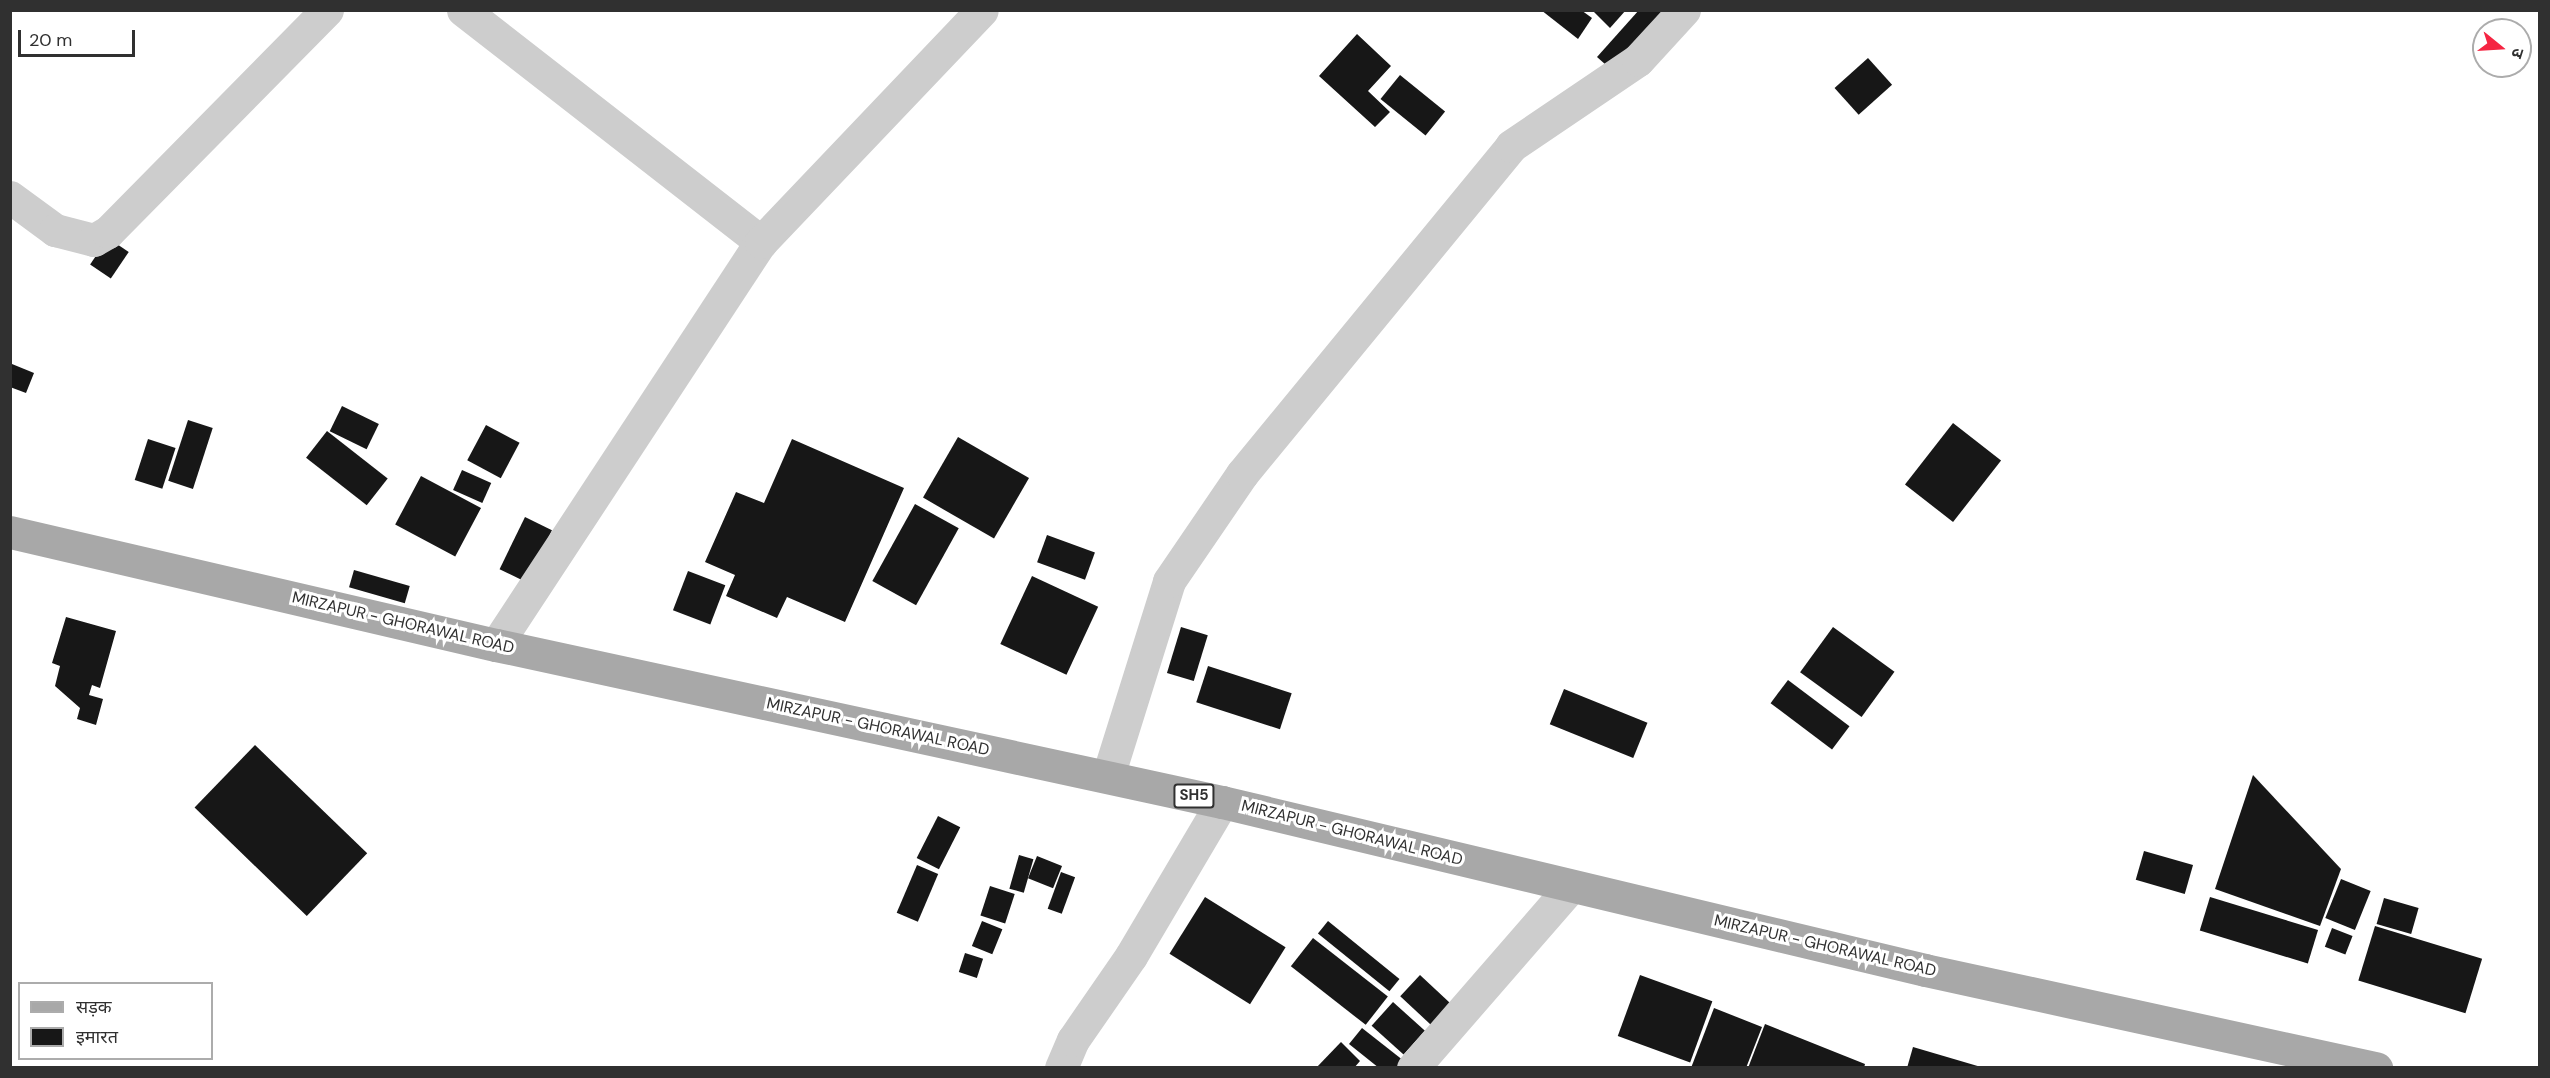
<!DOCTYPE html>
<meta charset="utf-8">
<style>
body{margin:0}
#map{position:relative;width:2550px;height:1078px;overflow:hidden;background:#fff;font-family:"DM Sans","Noto Sans Devanagari",sans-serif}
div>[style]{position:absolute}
.building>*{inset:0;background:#171717;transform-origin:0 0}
.minor>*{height:33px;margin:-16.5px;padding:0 16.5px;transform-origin:16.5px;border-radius:16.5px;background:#cdcdcd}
.major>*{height:33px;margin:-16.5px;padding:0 16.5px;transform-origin:16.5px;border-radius:16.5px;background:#a8a8a8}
span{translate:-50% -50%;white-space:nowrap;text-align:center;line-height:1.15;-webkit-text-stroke:6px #fff;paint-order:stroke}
.shield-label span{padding:2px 4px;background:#fff;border:2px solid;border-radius:4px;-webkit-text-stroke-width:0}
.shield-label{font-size:15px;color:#303030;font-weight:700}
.street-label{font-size:16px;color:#303030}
.frame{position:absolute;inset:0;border:12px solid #303030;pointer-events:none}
.legend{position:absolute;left:18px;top:982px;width:195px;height:78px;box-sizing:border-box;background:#fff;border:2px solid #acacac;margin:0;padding:8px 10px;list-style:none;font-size:18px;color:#303030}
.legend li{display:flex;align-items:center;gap:12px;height:30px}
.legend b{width:30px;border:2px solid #acacac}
.north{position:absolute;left:2472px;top:18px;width:60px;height:60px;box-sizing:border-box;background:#fff;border:2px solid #acacac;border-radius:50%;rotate:108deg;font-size:16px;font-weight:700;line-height:24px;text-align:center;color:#303030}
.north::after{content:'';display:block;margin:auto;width:21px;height:27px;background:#f52542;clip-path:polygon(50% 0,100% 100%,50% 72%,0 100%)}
.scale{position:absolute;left:18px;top:30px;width:117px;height:27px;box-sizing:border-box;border:3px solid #303030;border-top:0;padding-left:8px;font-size:18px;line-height:21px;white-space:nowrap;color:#303030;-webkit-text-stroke:4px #fff;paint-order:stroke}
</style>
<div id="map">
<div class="building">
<div style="clip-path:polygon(1541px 10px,1581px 10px,1592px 18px,1578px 39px)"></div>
<div style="clip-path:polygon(1592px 10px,1626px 10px,1610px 28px)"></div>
<div style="clip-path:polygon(1639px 10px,1670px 10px,1615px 73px,1597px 57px)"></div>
<div style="clip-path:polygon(1357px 34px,1391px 66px,1368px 91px,1390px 112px,1375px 127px,1319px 76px)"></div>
<div style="left:1868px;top:58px;width:36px;height:45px;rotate:48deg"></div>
<div style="left:1400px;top:75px;width:58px;height:31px;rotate:39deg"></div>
<div style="left:108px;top:238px;width:25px;height:32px;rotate:34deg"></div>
<div style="clip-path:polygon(12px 364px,34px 373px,26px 393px,10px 387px)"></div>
<div style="left:342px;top:406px;width:41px;height:28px;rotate:26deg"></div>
<div style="left:188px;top:420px;width:26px;height:64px;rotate:18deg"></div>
<div style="left:1953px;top:423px;width:61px;height:78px;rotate:38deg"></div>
<div style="left:486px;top:425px;width:38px;height:40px;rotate:28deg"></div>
<div style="left:327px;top:431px;width:77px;height:34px;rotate:38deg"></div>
<div style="left:958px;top:437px;width:82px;height:70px;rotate:30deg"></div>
<div style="left:148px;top:439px;width:29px;height:43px;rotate:18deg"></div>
<div style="clip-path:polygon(792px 439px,904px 488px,845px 622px,787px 597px,777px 618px,726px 596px,735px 575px,705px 562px,736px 492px,764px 503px)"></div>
<div style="left:462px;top:470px;width:32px;height:22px;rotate:24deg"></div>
<div style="left:421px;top:476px;width:68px;height:55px;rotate:28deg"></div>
<div style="left:915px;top:504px;width:50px;height:88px;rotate:29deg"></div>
<div style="left:525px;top:517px;width:30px;height:58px;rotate:26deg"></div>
<div style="left:1047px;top:535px;width:51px;height:29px;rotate:20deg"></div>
<div style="left:354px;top:570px;width:58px;height:18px;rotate:16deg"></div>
<div style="left:688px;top:571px;width:40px;height:42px;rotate:21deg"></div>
<div style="left:1032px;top:576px;width:73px;height:75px;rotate:25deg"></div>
<div style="clip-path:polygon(66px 617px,116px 631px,100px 688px,92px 685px,89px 695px,103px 699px,96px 725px,77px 719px,80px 708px,55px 686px,60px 666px,52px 663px)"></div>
<div style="left:1181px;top:627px;width:28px;height:48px;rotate:17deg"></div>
<div style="left:1833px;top:627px;width:76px;height:56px;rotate:36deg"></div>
<div style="left:1208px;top:666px;width:88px;height:38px;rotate:18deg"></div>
<div style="left:1788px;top:680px;width:77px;height:29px;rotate:37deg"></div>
<div style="left:1564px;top:689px;width:90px;height:38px;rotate:22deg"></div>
<div style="left:255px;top:745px;width:156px;height:87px;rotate:44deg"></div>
<div style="clip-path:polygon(2253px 775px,2341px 869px,2320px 926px,2215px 889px)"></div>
<div style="left:938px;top:816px;width:25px;height:47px;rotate:27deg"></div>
<div style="left:2144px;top:851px;width:51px;height:30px;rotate:16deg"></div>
<div style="left:1019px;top:855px;width:15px;height:35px;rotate:16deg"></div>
<div style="left:1037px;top:856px;width:27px;height:24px;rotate:22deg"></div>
<div style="left:917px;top:865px;width:23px;height:52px;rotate:23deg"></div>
<div style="left:1061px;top:872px;width:15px;height:39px;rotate:20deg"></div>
<div style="left:2341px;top:879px;width:32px;height:42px;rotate:22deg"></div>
<div style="left:990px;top:886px;width:26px;height:31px;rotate:18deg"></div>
<div style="left:1205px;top:897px;width:95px;height:67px;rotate:32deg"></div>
<div style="left:2210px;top:897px;width:113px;height:35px;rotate:17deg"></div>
<div style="left:2384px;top:898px;width:36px;height:27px;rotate:16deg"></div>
<div style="left:982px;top:921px;width:22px;height:27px;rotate:22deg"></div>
<div style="left:1328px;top:921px;width:92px;height:16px;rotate:39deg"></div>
<div style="left:2375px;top:926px;width:112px;height:57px;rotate:17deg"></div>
<div style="left:2332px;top:928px;width:22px;height:20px;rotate:21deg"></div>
<div style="left:1313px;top:938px;width:95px;height:36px;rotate:38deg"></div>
<div style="left:965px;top:953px;width:19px;height:20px;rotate:18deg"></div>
<div style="left:1420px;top:975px;width:44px;height:29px;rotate:43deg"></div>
<div style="left:1640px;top:975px;width:77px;height:65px;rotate:20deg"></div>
<div style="left:1393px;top:1002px;width:43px;height:32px;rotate:42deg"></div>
<div style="clip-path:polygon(1714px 1008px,1762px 1027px,1746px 1068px,1691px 1068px)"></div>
<div style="clip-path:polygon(1765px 1024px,1865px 1064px,1864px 1068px,1748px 1068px)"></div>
<div style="clip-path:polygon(1362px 1028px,1404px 1061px,1399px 1068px,1379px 1068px,1349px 1044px)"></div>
<div style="clip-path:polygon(1341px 1042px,1360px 1061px,1354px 1068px,1316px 1068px)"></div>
<div style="clip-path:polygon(1913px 1047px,1981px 1067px,1981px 1068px,1907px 1068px)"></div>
</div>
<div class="minor">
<div style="left:463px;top:10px;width:378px;rotate:37.9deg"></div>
<div style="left:10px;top:197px;width:56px;rotate:36.3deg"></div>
<div style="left:55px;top:230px;width:40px;rotate:14.4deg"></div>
<div style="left:94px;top:240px;width:16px;rotate:-30deg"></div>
<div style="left:108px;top:232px;width:312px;rotate:-45.4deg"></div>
<div style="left:496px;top:645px;width:482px;rotate:-56.7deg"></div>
<div style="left:761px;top:242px;width:320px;rotate:-46.4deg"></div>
<div style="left:1108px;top:776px;width:204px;rotate:-72.6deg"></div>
<div style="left:1169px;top:581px;width:130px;rotate:-55.7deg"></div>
<div style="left:1242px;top:474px;width:424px;rotate:-50.6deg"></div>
<div style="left:1511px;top:146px;width:153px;rotate:-34.1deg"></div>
<div style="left:1638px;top:60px;width:68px;rotate:-47.4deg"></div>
<div style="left:1061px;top:1068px;width:30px;rotate:-67deg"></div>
<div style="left:1073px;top:1040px;width:102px;rotate:-55.4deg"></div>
<div style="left:1131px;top:956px;width:179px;rotate:-59.4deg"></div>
<div style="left:1413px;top:1068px;width:241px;rotate:-49deg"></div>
</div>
<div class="major">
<div style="left:10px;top:532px;width:499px;rotate:13.1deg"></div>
<div style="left:496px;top:645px;width:743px;rotate:12.2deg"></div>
<div style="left:1222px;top:802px;width:723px;rotate:13.44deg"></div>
<div style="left:1925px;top:970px;width:462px;rotate:12.3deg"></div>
</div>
<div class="shield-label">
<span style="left:1194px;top:796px">SH5</span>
</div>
<div class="street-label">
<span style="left:403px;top:623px;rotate:13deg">MIRZAPUR - GHORAWAL ROAD</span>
<span style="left:878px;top:727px;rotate:12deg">MIRZAPUR - GHORAWAL ROAD</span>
<span style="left:1352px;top:833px;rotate:14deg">MIRZAPUR - GHORAWAL ROAD</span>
<span style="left:1825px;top:946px;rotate:13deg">MIRZAPUR - GHORAWAL ROAD</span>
</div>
<div class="frame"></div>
<ul class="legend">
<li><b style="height:8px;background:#a8a8a8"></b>सड़क</li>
<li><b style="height:16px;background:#171717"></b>इमारत</li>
</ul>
<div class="north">उ</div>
<div class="scale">20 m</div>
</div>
